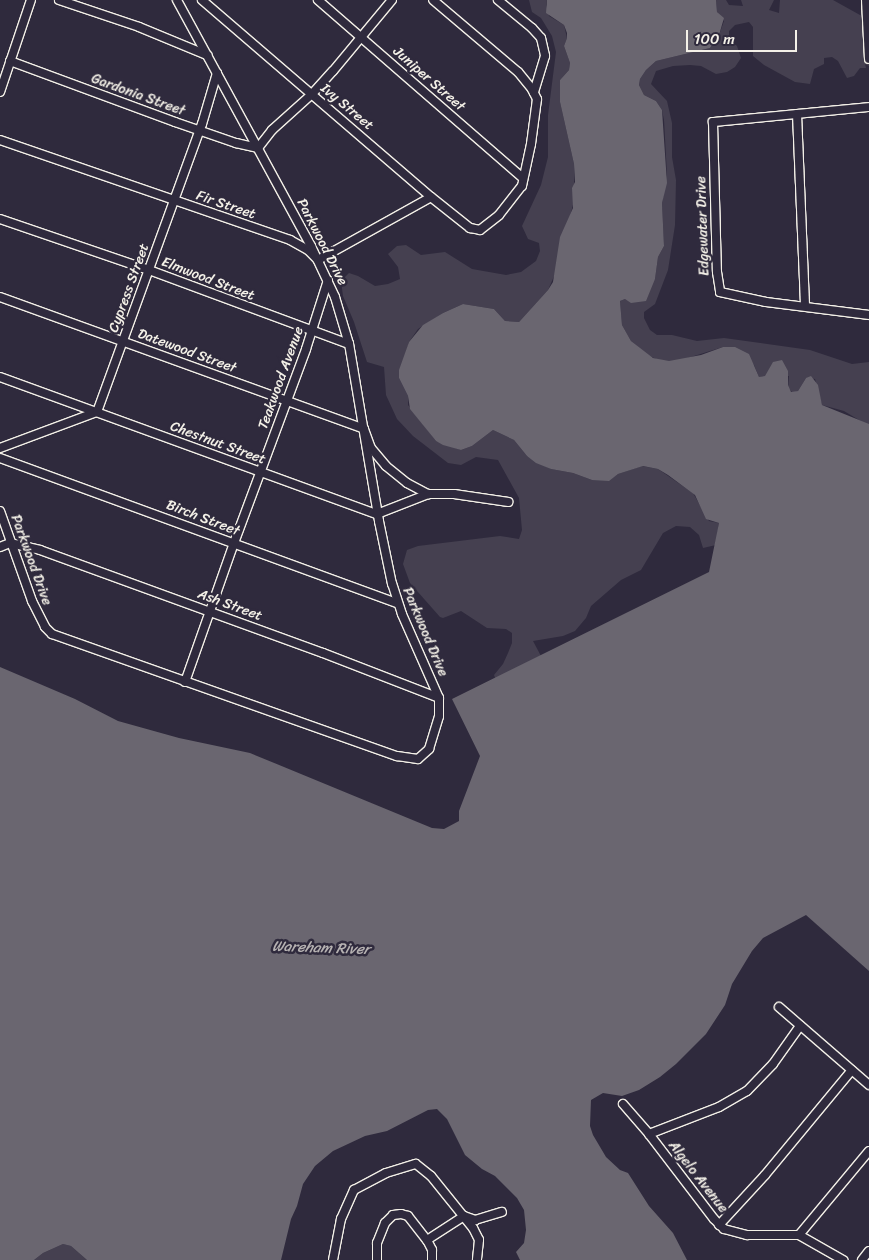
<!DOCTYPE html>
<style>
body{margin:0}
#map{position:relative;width:869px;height:1260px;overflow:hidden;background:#2f2a3d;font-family:Sriracha,sans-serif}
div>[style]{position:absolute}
.green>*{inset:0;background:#454050}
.water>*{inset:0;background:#6a6670}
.roads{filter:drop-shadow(1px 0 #f4f1e8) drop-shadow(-1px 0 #f4f1e8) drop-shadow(0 1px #f4f1e8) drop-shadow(0 -1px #f4f1e8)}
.street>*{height:8px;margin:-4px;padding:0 4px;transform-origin:4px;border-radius:4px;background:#2f2a3d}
span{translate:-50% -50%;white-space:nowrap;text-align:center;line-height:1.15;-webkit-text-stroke:5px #2f2a3d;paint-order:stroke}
.street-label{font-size:14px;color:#f4f1e8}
.water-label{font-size:15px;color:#b6b2b2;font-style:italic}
.scale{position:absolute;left:686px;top:30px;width:111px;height:22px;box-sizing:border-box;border:2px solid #f4f1e8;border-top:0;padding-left:6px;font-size:15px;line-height:18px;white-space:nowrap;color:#f4f1e8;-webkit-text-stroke:4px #2f2a3d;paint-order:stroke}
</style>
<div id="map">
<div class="green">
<div style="clip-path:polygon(529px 0,547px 0,546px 5px,549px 16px,564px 25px,567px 38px,564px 46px,570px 63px,569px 70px,560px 80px,560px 102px,574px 164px,574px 201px,555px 274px,548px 290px,519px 322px,505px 321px,494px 309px,463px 304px,443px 313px,418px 329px,409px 342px,399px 378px,408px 396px,408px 405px,436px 441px,461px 450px,472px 446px,493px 430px,514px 440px,527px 456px,551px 469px,573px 473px,592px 480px,609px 480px,618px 474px,642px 466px,658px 469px,693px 493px,709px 521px,719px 523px,716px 545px,703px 548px,699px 535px,690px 527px,676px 526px,663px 533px,641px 570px,621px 580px,591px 606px,586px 618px,575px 631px,563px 636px,533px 641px,541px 656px,499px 688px,494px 675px,503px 664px,508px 653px,512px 643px,512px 633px,506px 629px,487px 628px,461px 611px,443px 618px,440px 617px,410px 583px,403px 564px,407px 550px,418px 546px,500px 536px,519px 539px,522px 530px,519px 498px,498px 460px,476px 457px,461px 465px,448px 463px,413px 436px,397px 419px,386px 395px,384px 367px,367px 362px,354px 322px,343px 296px,341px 281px,349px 273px,358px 276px,375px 286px,388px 284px,400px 279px,398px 267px,388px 254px,397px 246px,406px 245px,421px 255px,445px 252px,472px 269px,506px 275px,521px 272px,536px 261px,540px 251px,539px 243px,528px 239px,522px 226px,541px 185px,548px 157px,548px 115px,556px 52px,552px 36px,541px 18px,532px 12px)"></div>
<div style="clip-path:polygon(716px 0,726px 0,729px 5px,743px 6px,741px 0,774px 0,769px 10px,779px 13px,780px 0,833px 0,869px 20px,869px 66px,865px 64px,866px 68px,860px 68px,854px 76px,847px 78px,838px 61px,832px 57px,824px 58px,824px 64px,814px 69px,810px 84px,795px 82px,764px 65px,753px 56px,753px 27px,749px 22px,735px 25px,729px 31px,729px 39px,737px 46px,741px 58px,735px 67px,727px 72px,716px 74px,701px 66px,690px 65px,673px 66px,656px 71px,651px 84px,667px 101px,672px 123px,672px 157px,676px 180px,675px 225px,668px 270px,655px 304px,644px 312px,644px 318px,650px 330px,657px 335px,672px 335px,697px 341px,724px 338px,810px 350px,852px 364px,869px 362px,869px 426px,844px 411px,822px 405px,815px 379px,806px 378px,798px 391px,793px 393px,788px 388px,789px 376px,759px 377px,754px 365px,723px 347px,678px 361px,661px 361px,647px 355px,631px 341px,622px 325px,620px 301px,625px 299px,629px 300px,655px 279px,658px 257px,664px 246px,662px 203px,667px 175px,664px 120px,662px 110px,656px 101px,644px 95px,639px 85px,640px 79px,646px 70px,656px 61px,710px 48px,719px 35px,724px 21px,717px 12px)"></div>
<div style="clip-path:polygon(63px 1244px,71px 1246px,87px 1260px,34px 1260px,43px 1253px)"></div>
</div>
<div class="water">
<div style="clip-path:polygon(547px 0,716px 0,717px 12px,724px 18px,719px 35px,710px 48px,656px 61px,646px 70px,640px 79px,639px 85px,644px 95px,656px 101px,662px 110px,667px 183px,662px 203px,664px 246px,658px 257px,655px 279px,646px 301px,631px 303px,625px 299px,620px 301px,622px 325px,631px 341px,653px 358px,669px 361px,701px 355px,723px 347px,735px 347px,749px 354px,759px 377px,765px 376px,773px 362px,782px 360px,788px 371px,788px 385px,791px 392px,798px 391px,806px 378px,811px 376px,818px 385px,822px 405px,869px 424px,869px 971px,806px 915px,763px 938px,752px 951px,732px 984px,725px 1005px,706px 1034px,676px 1064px,660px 1077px,639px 1090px,622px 1096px,603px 1093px,591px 1100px,590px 1126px,593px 1135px,606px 1157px,620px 1170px,628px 1173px,649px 1206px,673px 1233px,687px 1260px,520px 1260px,516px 1252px,524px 1243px,526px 1230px,524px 1210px,517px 1198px,495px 1176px,482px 1169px,465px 1155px,447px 1119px,437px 1109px,428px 1110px,387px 1131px,365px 1136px,333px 1151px,315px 1166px,303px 1184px,297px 1206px,291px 1219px,281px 1260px,87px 1260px,71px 1246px,63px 1244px,43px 1253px,34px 1260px,0 1260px,0 667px,75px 699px,118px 721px,179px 738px,250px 753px,432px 828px,444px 829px,459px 821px,459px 811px,480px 756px,452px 699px,709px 572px,719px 523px,706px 519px,695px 495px,668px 475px,658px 469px,643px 466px,618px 474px,609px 481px,592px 480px,573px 473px,551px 469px,536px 463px,527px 456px,514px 440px,493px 430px,472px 446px,461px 450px,443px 445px,436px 441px,410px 409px,408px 396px,399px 378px,399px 370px,409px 342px,423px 325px,443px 313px,463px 304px,494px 309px,505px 321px,519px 322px,548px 290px,553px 282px,560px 237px,573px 208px,572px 188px,575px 182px,574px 164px,560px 102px,560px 80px,569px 70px,570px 63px,564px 46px,567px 38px,567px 33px,564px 25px,546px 13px)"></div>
</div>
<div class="roads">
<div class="street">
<div style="left:59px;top:0;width:84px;rotate:18.6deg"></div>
<div style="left:139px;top:27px;width:74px;rotate:22.4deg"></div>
<div style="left:202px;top:0;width:302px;rotate:40.7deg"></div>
<div style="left:431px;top:197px;width:50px;rotate:38.5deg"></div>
<div style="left:470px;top:228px;width:10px;rotate:11deg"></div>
<div style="left:480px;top:230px;width:24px;rotate:-38deg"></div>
<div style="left:499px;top:215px;width:37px;rotate:-52deg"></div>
<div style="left:522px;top:186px;width:43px;rotate:-77.9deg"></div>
<div style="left:531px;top:144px;width:45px;rotate:-82.4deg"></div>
<div style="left:537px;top:99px;width:11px;rotate:-117deg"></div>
<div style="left:532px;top:89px;width:22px;rotate:-129deg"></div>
<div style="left:518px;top:72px;width:111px;rotate:-139.7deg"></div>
<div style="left:318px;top:0;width:271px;rotate:41deg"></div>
<div style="left:498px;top:0;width:44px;rotate:39.5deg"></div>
<div style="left:532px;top:28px;width:13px;rotate:48deg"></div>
<div style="left:541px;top:38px;width:18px;rotate:77deg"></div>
<div style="left:545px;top:56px;width:38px;rotate:107deg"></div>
<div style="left:866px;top:0;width:59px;rotate:87.1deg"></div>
<div style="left:10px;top:61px;width:176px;rotate:20.3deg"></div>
<div style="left:175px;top:122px;width:65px;rotate:19deg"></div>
<div style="left:236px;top:143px;width:23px;rotate:13deg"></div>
<div style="left:258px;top:148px;width:23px;rotate:-52deg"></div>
<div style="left:272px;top:130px;width:54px;rotate:-42deg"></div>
<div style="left:312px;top:94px;width:31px;rotate:-48deg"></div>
<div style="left:333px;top:71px;width:92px;rotate:-50.3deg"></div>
<div style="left:0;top:92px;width:97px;rotate:-71.4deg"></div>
<div style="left:869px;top:107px;width:157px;rotate:174.5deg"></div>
<div style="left:713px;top:122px;width:150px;rotate:88.5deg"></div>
<div style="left:717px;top:272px;width:20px;rotate:81deg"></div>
<div style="left:720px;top:292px;width:47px;rotate:12.3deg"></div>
<div style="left:766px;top:302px;width:104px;rotate:7.2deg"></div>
<div style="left:797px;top:114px;width:192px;rotate:87.6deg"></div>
<div style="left:0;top:140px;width:307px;rotate:19deg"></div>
<div style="left:290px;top:240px;width:21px;rotate:29deg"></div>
<div style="left:308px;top:250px;width:14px;rotate:45deg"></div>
<div style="left:318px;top:260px;width:129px;rotate:-29.1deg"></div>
<div style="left:0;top:219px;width:157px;rotate:18.9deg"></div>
<div style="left:149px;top:270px;width:213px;rotate:20.3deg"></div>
<div style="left:0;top:297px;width:387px;rotate:19.9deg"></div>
<div style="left:364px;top:429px;width:20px;rotate:70deg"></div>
<div style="left:371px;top:448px;width:23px;rotate:50deg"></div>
<div style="left:386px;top:466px;width:27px;rotate:39deg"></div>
<div style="left:407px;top:483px;width:24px;rotate:28deg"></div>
<div style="left:428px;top:494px;width:26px"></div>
<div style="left:454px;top:494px;width:55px;rotate:8.4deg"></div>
<div style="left:0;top:377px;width:401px;rotate:20deg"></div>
<div style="left:377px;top:514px;width:55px;rotate:-21.4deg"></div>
<div style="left:0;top:448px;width:103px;rotate:-20.4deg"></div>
<div style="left:97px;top:412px;width:307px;rotate:-70deg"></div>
<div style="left:202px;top:124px;width:53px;rotate:-73.6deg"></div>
<div style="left:0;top:458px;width:423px;rotate:20.1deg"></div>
<div style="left:0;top:511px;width:96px;rotate:70.4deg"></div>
<div style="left:32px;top:601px;width:29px;rotate:63deg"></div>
<div style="left:45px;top:627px;width:10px;rotate:45deg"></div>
<div style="left:52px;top:634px;width:366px;rotate:19.5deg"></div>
<div style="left:397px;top:756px;width:21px;rotate:8deg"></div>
<div style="left:418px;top:759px;width:15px;rotate:-42deg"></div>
<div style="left:429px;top:749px;width:34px;rotate:-73deg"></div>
<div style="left:439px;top:716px;width:18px;rotate:-90deg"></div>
<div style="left:439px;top:698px;width:92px;rotate:-113.8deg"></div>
<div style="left:402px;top:614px;width:32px;rotate:-108deg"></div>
<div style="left:392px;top:584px;width:64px;rotate:-101.7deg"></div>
<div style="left:379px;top:521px;width:180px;rotate:-99.6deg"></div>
<div style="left:349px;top:344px;width:49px;rotate:-106.6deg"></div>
<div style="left:335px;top:297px;width:56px;rotate:-115.2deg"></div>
<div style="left:311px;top:246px;width:280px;rotate:-118.6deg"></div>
<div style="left:0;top:547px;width:11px;rotate:-22deg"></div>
<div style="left:10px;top:543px;width:31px;rotate:13deg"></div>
<div style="left:40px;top:550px;width:301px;rotate:20deg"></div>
<div style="left:323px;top:653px;width:124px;rotate:21.2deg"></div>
<div style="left:185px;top:682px;width:147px;rotate:-70.6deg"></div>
<div style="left:234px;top:543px;width:207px;rotate:-69.6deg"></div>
<div style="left:306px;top:349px;width:72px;rotate:-72.3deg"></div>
<div style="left:779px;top:1007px;width:119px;rotate:40.9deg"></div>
<div style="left:623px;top:1104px;width:40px;rotate:49deg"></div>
<div style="left:649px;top:1134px;width:107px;rotate:52.6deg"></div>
<div style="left:714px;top:1219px;width:14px;rotate:45deg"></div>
<div style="left:724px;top:1229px;width:24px;rotate:15deg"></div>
<div style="left:747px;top:1235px;width:52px"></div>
<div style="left:799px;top:1235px;width:51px;rotate:29.6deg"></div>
<div style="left:649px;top:1134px;width:75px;rotate:-21.1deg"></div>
<div style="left:719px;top:1107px;width:32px;rotate:-30deg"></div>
<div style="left:747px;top:1091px;width:37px;rotate:-46deg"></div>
<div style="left:773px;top:1064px;width:47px;rotate:-54.6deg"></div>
<div style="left:719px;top:1225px;width:68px;rotate:-47.4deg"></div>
<div style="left:765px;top:1175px;width:136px;rotate:-50.4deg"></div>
<div style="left:799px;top:1235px;width:109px;rotate:-50.2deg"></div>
<div style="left:427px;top:1240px;width:44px;rotate:-33deg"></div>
<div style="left:464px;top:1216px;width:12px;rotate:20deg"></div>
<div style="left:475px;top:1220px;width:28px;rotate:-17deg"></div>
<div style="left:333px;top:1260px;width:42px;rotate:-79deg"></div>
<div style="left:341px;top:1219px;width:32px;rotate:-66deg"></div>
<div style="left:354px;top:1190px;width:36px;rotate:-28deg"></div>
<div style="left:386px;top:1173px;width:31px;rotate:-17deg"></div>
<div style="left:416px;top:1164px;width:19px;rotate:39deg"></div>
<div style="left:431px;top:1176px;width:67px;rotate:51.1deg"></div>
<div style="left:473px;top:1228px;width:13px;rotate:63deg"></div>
<div style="left:479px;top:1240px;width:20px;rotate:96deg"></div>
<div style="left:377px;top:1260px;width:17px;rotate:-90deg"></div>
<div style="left:377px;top:1243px;width:22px;rotate:-68deg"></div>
<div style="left:385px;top:1223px;width:11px;rotate:-45deg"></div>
<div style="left:393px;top:1215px;width:8px;rotate:-7deg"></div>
<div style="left:401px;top:1214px;width:7px;rotate:16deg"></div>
<div style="left:408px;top:1216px;width:31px;rotate:52deg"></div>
<div style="left:427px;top:1240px;width:11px;rotate:63deg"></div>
<div style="left:432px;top:1250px;width:10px;rotate:90deg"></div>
<div style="left:862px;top:1260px;width:11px;rotate:-52deg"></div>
</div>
</div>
<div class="street-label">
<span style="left:429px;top:79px;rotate:41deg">Juniper Street</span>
<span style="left:138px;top:95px;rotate:20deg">Gardonia Street</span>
<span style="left:347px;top:107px;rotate:40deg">Ivy Street</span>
<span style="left:226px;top:205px;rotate:19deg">Fir Street</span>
<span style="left:703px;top:226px;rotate:-92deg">Edgewater Drive</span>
<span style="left:322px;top:242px;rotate:63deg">Parkwood Drive</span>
<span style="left:208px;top:279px;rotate:21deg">Elmwood Street</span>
<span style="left:129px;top:288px;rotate:-70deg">Cypress Street</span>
<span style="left:187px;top:351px;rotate:20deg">Datewood Street</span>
<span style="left:281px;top:378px;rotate:-70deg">Teakwood Avenue</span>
<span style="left:218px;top:443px;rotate:20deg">Chestnut Street</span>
<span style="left:203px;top:518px;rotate:21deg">Birch Street</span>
<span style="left:31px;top:560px;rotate:70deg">Parkwood Drive</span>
<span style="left:230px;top:605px;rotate:20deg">Ash Street</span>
<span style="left:425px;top:632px;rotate:67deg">Parkwood Drive</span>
<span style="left:698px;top:1177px;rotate:52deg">Algelo Avenue</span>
</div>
<div class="water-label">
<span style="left:321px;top:948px;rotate:2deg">Wareham River</span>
</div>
<div class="scale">100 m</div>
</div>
